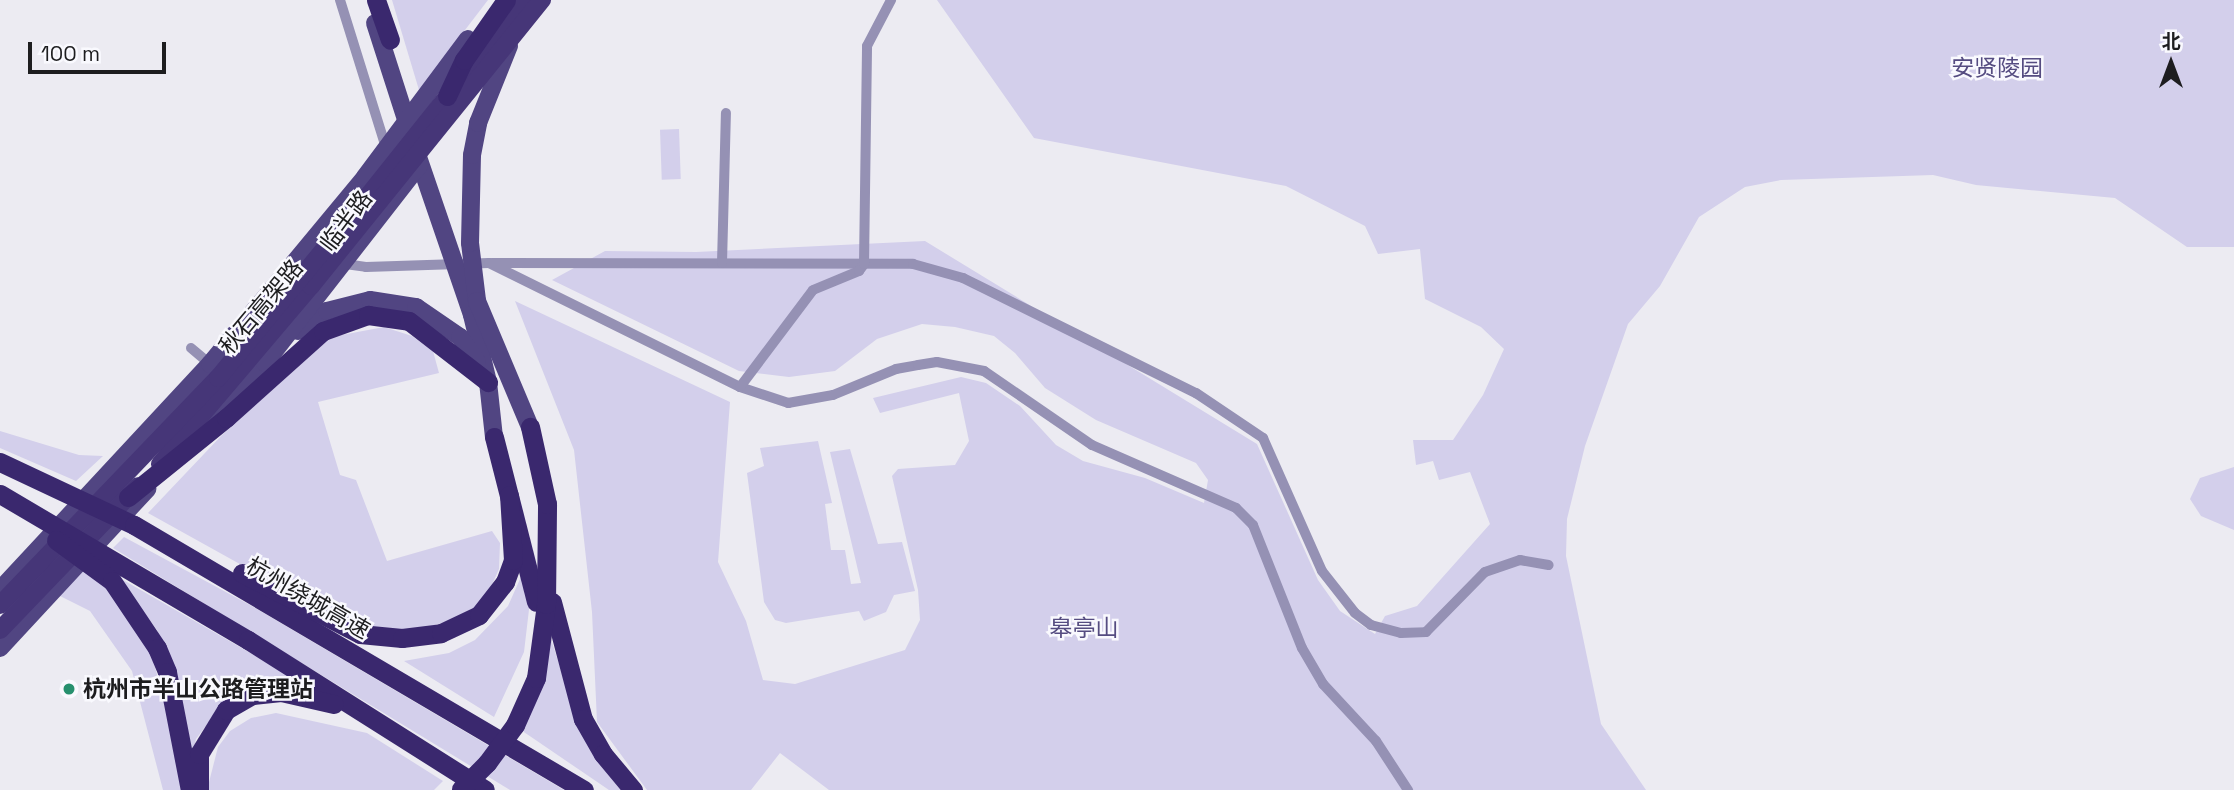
<!DOCTYPE html>
<meta charset="utf-8">
<style>
body{margin:0}
#map{position:relative;width:2234px;height:790px;overflow:hidden;background:#ecebf2;font-family:"Space Grotesk","Noto Sans SC",sans-serif}
div>[style]{position:absolute}
.green>*{inset:0;background:#d3cfeb;transform-origin:0 0}
.minor>*{height:10px;margin:-5px;padding:0 5px;transform-origin:5px;border-radius:5px;background:#9591b4}
.primary>*{height:18px;margin:-9px;padding:0 9px;transform-origin:9px;border-radius:9px;background:#514582}
.trunk>*{height:18px;margin:-9px;padding:0 9px;transform-origin:9px;border-radius:9px;background:#463678}
.motorway>*{height:19px;margin:-9.5px;padding:0 9.5px;transform-origin:9.5px;border-radius:9.5px;background:#3a286e}
.dots>*{width:19px;height:19px;translate:-50% -50%;box-sizing:border-box;border:4px solid #f9f9fe;border-radius:50%}
span{translate:-50% -50%;white-space:nowrap;text-align:center;line-height:1.15;-webkit-text-stroke:5px #f9f9fe;paint-order:stroke}
.park-label{font-size:23px;color:#554c81}
.street-label{font-size:23px;color:#1d1d1f}
.poi-label{font-size:23px;color:#1d1d1f;font-weight:700}
.left{translate:0 -50%;text-align:left}
.north{position:absolute;left:2136px;top:28px;width:70px;height:70px;-webkit-text-stroke:5px #f9f9fe;paint-order:stroke;rotate:0deg;font-size:19px;font-weight:700;line-height:28px;text-align:center;color:#1d1d1f}
.north::after{content:'';display:block;margin:auto;width:24px;height:32px;background:#1d1d1f;clip-path:polygon(50% 0,100% 100%,50% 72%,0 100%)}
.scale{position:absolute;left:28px;top:42px;width:138px;height:32px;box-sizing:border-box;border:4px solid #1d1d1f;border-top:0;padding-left:9px;font-size:21px;line-height:24px;white-space:nowrap;color:#1d1d1f;-webkit-text-stroke:5px #f9f9fe;paint-order:stroke}
</style>
<div id="map">
<div class="green">
<div style="clip-path:polygon(392px 0,488px 0,419px 90px)"></div>
<div style="clip-path:polygon(937px 0,2234px 0,2234px 247px,2187px 247px,2115px 198px,1976px 185px,1933px 175px,1781px 180px,1745px 187px,1699px 217px,1660px 286px,1628px 324px,1585px 446px,1567px 519px,1566px 556px,1601px 724px,1646px 790px,829px 790px,780px 753px,751px 790px,647px 790px,597px 722px,592px 612px,574px 450px,515px 301px,730px 402px,718px 562px,746px 621px,763px 680px,795px 684px,905px 650px,920px 620px,918px 590px,892px 476px,898px 469px,955px 465px,969px 441px,959px 393px,880px 413px,873px 398px,961px 377px,986px 383px,1020px 406px,1056px 445px,1083px 461px,1145px 478px,1204px 503px,1208px 480px,1196px 463px,1096px 420px,1045px 388px,1015px 353px,994px 336px,955px 327px,922px 324px,877px 339px,835px 371px,789px 377px,739px 371px,552px 280px,605px 251px,696px 252px,925px 241px,1257px 444px,1318px 580px,1340px 611px,1375px 634px,1385px 616px,1417px 606px,1490px 524px,1470px 472px,1439px 480px,1433px 461px,1416px 465px,1413px 440px,1453px 440px,1483px 395px,1504px 349px,1481px 327px,1425px 299px,1420px 249px,1378px 254px,1365px 226px,1286px 186px,1034px 138px)"></div>
<div style="left:679px;top:129px;width:50px;height:19px;rotate:88deg"></div>
<div style="clip-path:polygon(384px 327px,412px 336px,433px 351px,439px 373px,318px 402px,340px 475px,356px 480px,387px 561px,492px 531px,500px 543px,499px 569px,487px 596px,470px 615px,407px 633px,348px 624px,148px 513px,222px 435px,331px 337px)"></div>
<div style="clip-path:polygon(0 431px,79px 455px,103px 456px,76px 481px,0 448px)"></div>
<div style="clip-path:polygon(818px 441px,832px 503px,825px 504px,831px 550px,845px 550px,851px 584px,861px 583px,830px 452px,850px 449px,878px 544px,902px 542px,915px 591px,894px 595px,886px 612px,864px 621px,859px 611px,786px 623px,775px 620px,764px 602px,747px 473px,764px 466px,760px 448px)"></div>
<div style="clip-path:polygon(2234px 467px,2234px 530px,2201px 516px,2190px 499px,2200px 478px)"></div>
<div style="clip-path:polygon(124px 537px,250px 605px,564px 790px,510px 790px,113px 548px)"></div>
<div style="clip-path:polygon(84px 567px,107px 587px,151px 655px,168px 709px,182px 790px,163px 790px,132px 671px,90px 611px,56px 594px)"></div>
<div style="clip-path:polygon(524px 570px,530px 601px,524px 652px,494px 717px,404px 661px,449px 653px,475px 640px,508px 606px)"></div>
<div style="clip-path:polygon(118px 577px,311px 688px,220px 707px,196px 739px,189px 770px,169px 661px,157px 630px)"></div>
<div style="clip-path:polygon(550px 636px,577px 720px,622px 790px,609px 790px,518px 728px)"></div>
<div style="clip-path:polygon(276px 713px,367px 733px,443px 781px,434px 790px,207px 790px,218px 747px,230px 731px,251px 718px)"></div>
</div>
<div class="minor">
<div style="left:340px;top:0;width:155px;rotate:72.7deg"></div>
<div style="left:338px;top:263px;width:28px;rotate:8deg"></div>
<div style="left:366px;top:267px;width:123px;rotate:-1.9deg"></div>
<div style="left:489px;top:263px;width:280px;rotate:26.3deg"></div>
<div style="left:740px;top:387px;width:51px;rotate:18.4deg"></div>
<div style="left:788px;top:403px;width:46px;rotate:-10.1deg"></div>
<div style="left:833px;top:395px;width:68px;rotate:-22.4deg"></div>
<div style="left:896px;top:369px;width:22px;rotate:-10deg"></div>
<div style="left:918px;top:365px;width:19px;rotate:-9deg"></div>
<div style="left:937px;top:362px;width:48px;rotate:10.8deg"></div>
<div style="left:984px;top:371px;width:131px;rotate:34.4deg"></div>
<div style="left:1092px;top:445px;width:157px;rotate:23.6deg"></div>
<div style="left:1236px;top:508px;width:24px;rotate:45deg"></div>
<div style="left:1253px;top:525px;width:132px;rotate:68.3deg"></div>
<div style="left:1302px;top:648px;width:42px;rotate:59.7deg"></div>
<div style="left:1323px;top:684px;width:78px;rotate:47.1deg"></div>
<div style="left:1376px;top:741px;width:59px;rotate:56.9deg"></div>
<div style="left:492px;top:263px;width:421px;rotate:0.1deg"></div>
<div style="left:913px;top:264px;width:52px;rotate:15.6deg"></div>
<div style="left:963px;top:278px;width:260px;rotate:26.3deg"></div>
<div style="left:1196px;top:393px;width:81px;rotate:33.9deg"></div>
<div style="left:1263px;top:438px;width:145px;rotate:66.1deg"></div>
<div style="left:1322px;top:571px;width:53px;rotate:51.8deg"></div>
<div style="left:1355px;top:613px;width:20px;rotate:37deg"></div>
<div style="left:1371px;top:625px;width:31px;rotate:15deg"></div>
<div style="left:1401px;top:633px;width:25px;rotate:-2deg"></div>
<div style="left:1426px;top:632px;width:84px;rotate:-45.5deg"></div>
<div style="left:1485px;top:572px;width:37px;rotate:-19deg"></div>
<div style="left:1520px;top:560px;width:29px;rotate:10deg"></div>
<div style="left:722px;top:263px;width:150px;rotate:-88.5deg"></div>
<div style="left:191px;top:348px;width:25px;rotate:40deg"></div>
<div style="left:740px;top:387px;width:121px;rotate:-53deg"></div>
<div style="left:813px;top:290px;width:50px;rotate:-22.4deg"></div>
<div style="left:859px;top:271px;width:9px;rotate:-54deg"></div>
<div style="left:864px;top:264px;width:218px;rotate:-89.2deg"></div>
<div style="left:867px;top:46px;width:52px;rotate:-62.4deg"></div>
</div>
<div class="primary">
<div style="left:375px;top:23px;width:108px;rotate:72.2deg"></div>
<div style="left:418px;top:157px;width:167px;rotate:71.1deg"></div>
<div style="left:472px;top:315px;width:69px;rotate:76.6deg"></div>
<div style="left:488px;top:382px;width:55px;rotate:83.8deg"></div>
<div style="left:477px;top:300px;width:57px;rotate:-97deg"></div>
<div style="left:470px;top:243px;width:88px;rotate:-88.7deg"></div>
<div style="left:472px;top:155px;width:33px;rotate:-79deg"></div>
<div style="left:478px;top:123px;width:83px;rotate:-68.1deg"></div>
<div style="left:477px;top:301px;width:137px;rotate:67.2deg"></div>
<div style="left:298px;top:331px;width:35px;rotate:-35deg"></div>
<div style="left:327px;top:311px;width:44px;rotate:-14.3deg"></div>
<div style="left:370px;top:300px;width:47px;rotate:8.7deg"></div>
<div style="left:416px;top:307px;width:53px;rotate:34.3deg"></div>
<div style="left:460px;top:337px;width:30px;rotate:56deg"></div>
<div style="left:205px;top:427px;width:88px;rotate:-46.8deg"></div>
<div style="left:265px;top:363px;width:251px;rotate:-52.1deg"></div>
<div style="left:0;top:590px;width:309px;rotate:-47.1deg"></div>
<div style="left:210px;top:364px;width:243px;rotate:-50.3deg"></div>
<div style="left:365px;top:177px;width:172px;rotate:-53.3deg"></div>
<div style="left:0;top:648px;width:217px;rotate:-47.2deg"></div>
</div>
<div class="trunk">
<div style="left:367px;top:197px;width:252px;rotate:-51.4deg"></div>
<div style="left:160px;top:464px;width:233px;rotate:-49.7deg"></div>
<div style="left:311px;top:286px;width:368px;rotate:-51.1deg"></div>
<div style="left:0;top:605px;width:315px;rotate:-46.2deg"></div>
<div style="left:218px;top:378px;width:185px;rotate:-50.5deg"></div>
<div style="left:0;top:630px;width:199px;rotate:-46.2deg"></div>
</div>
<div class="motorway">
<div style="left:376px;top:0;width:42px;rotate:70.7deg"></div>
<div style="left:447px;top:96px;width:40px;rotate:-65deg"></div>
<div style="left:464px;top:60px;width:73px;rotate:-55deg"></div>
<div style="left:494px;top:437px;width:170px;rotate:75.7deg"></div>
<div style="left:0;top:462px;width:148px;rotate:25.2deg"></div>
<div style="left:134px;top:525px;width:522px;rotate:30.49deg"></div>
<div style="left:0;top:494px;width:288px;rotate:30.5deg"></div>
<div style="left:248px;top:640px;width:280px;rotate:32.3deg"></div>
<div style="left:128px;top:497px;width:126px;rotate:-38.9deg"></div>
<div style="left:226px;top:418px;width:130px;rotate:-41.9deg"></div>
<div style="left:323px;top:331px;width:48px;rotate:-19.6deg"></div>
<div style="left:368px;top:315px;width:41px;rotate:8.3deg"></div>
<div style="left:409px;top:321px;width:100px;rotate:37.7deg"></div>
<div style="left:56px;top:540px;width:69px;rotate:36.2deg"></div>
<div style="left:112px;top:581px;width:81px;rotate:56.1deg"></div>
<div style="left:157px;top:648px;width:26px;rotate:67deg"></div>
<div style="left:167px;top:672px;width:120px;rotate:79deg"></div>
<div style="left:242px;top:573px;width:133px;rotate:27.3deg"></div>
<div style="left:360px;top:634px;width:42px;rotate:5.4deg"></div>
<div style="left:402px;top:638px;width:39px;rotate:-7deg"></div>
<div style="left:441px;top:633px;width:42px;rotate:-25.3deg"></div>
<div style="left:479px;top:615px;width:42px;rotate:-51.8deg"></div>
<div style="left:505px;top:582px;width:23px;rotate:-70deg"></div>
<div style="left:513px;top:560px;width:65px;rotate:-93.5deg"></div>
<div style="left:552px;top:602px;width:121px;rotate:75.2deg"></div>
<div style="left:583px;top:719px;width:40px;rotate:60.3deg"></div>
<div style="left:603px;top:754px;width:47px;rotate:50.2deg"></div>
<div style="left:199px;top:789px;width:35px;rotate:-90deg"></div>
<div style="left:199px;top:754px;width:52px;rotate:-58.5deg"></div>
<div style="left:226px;top:710px;width:30px;rotate:-30deg"></div>
<div style="left:252px;top:695px;width:29px;rotate:-6deg"></div>
<div style="left:281px;top:692px;width:54px;rotate:12.8deg"></div>
<div style="left:461px;top:789px;width:37px;rotate:-45deg"></div>
<div style="left:487px;top:763px;width:47px;rotate:-53.6deg"></div>
<div style="left:515px;top:725px;width:51px;rotate:-65.9deg"></div>
<div style="left:536px;top:678px;width:75px;rotate:-82.3deg"></div>
<div style="left:546px;top:604px;width:100px;rotate:-89.4deg"></div>
<div style="left:547px;top:504px;width:79px;rotate:-102.4deg"></div>
</div>
<div class="dots">
<div style="left:69px;top:689px;background:#27906e"></div>
</div>
<div class="park-label">
<span style="left:1997px;top:68px">安贤陵园</span>
<span style="left:1084px;top:628px">皋亭山</span>
</div>
<div class="street-label">
<span style="left:346px;top:221px;rotate:-53deg">临半路</span>
<span style="left:261px;top:307px;rotate:-50deg">秋石高架路</span>
<span style="left:308px;top:598px;rotate:30deg">杭州绕城高速</span>
</div>
<div class="poi-label">
<span class="left" style="left:83px;top:689px">杭州市半山公路管理站</span>
</div>
<div class="north">北</div>
<div class="scale">100 m</div>
</div>
